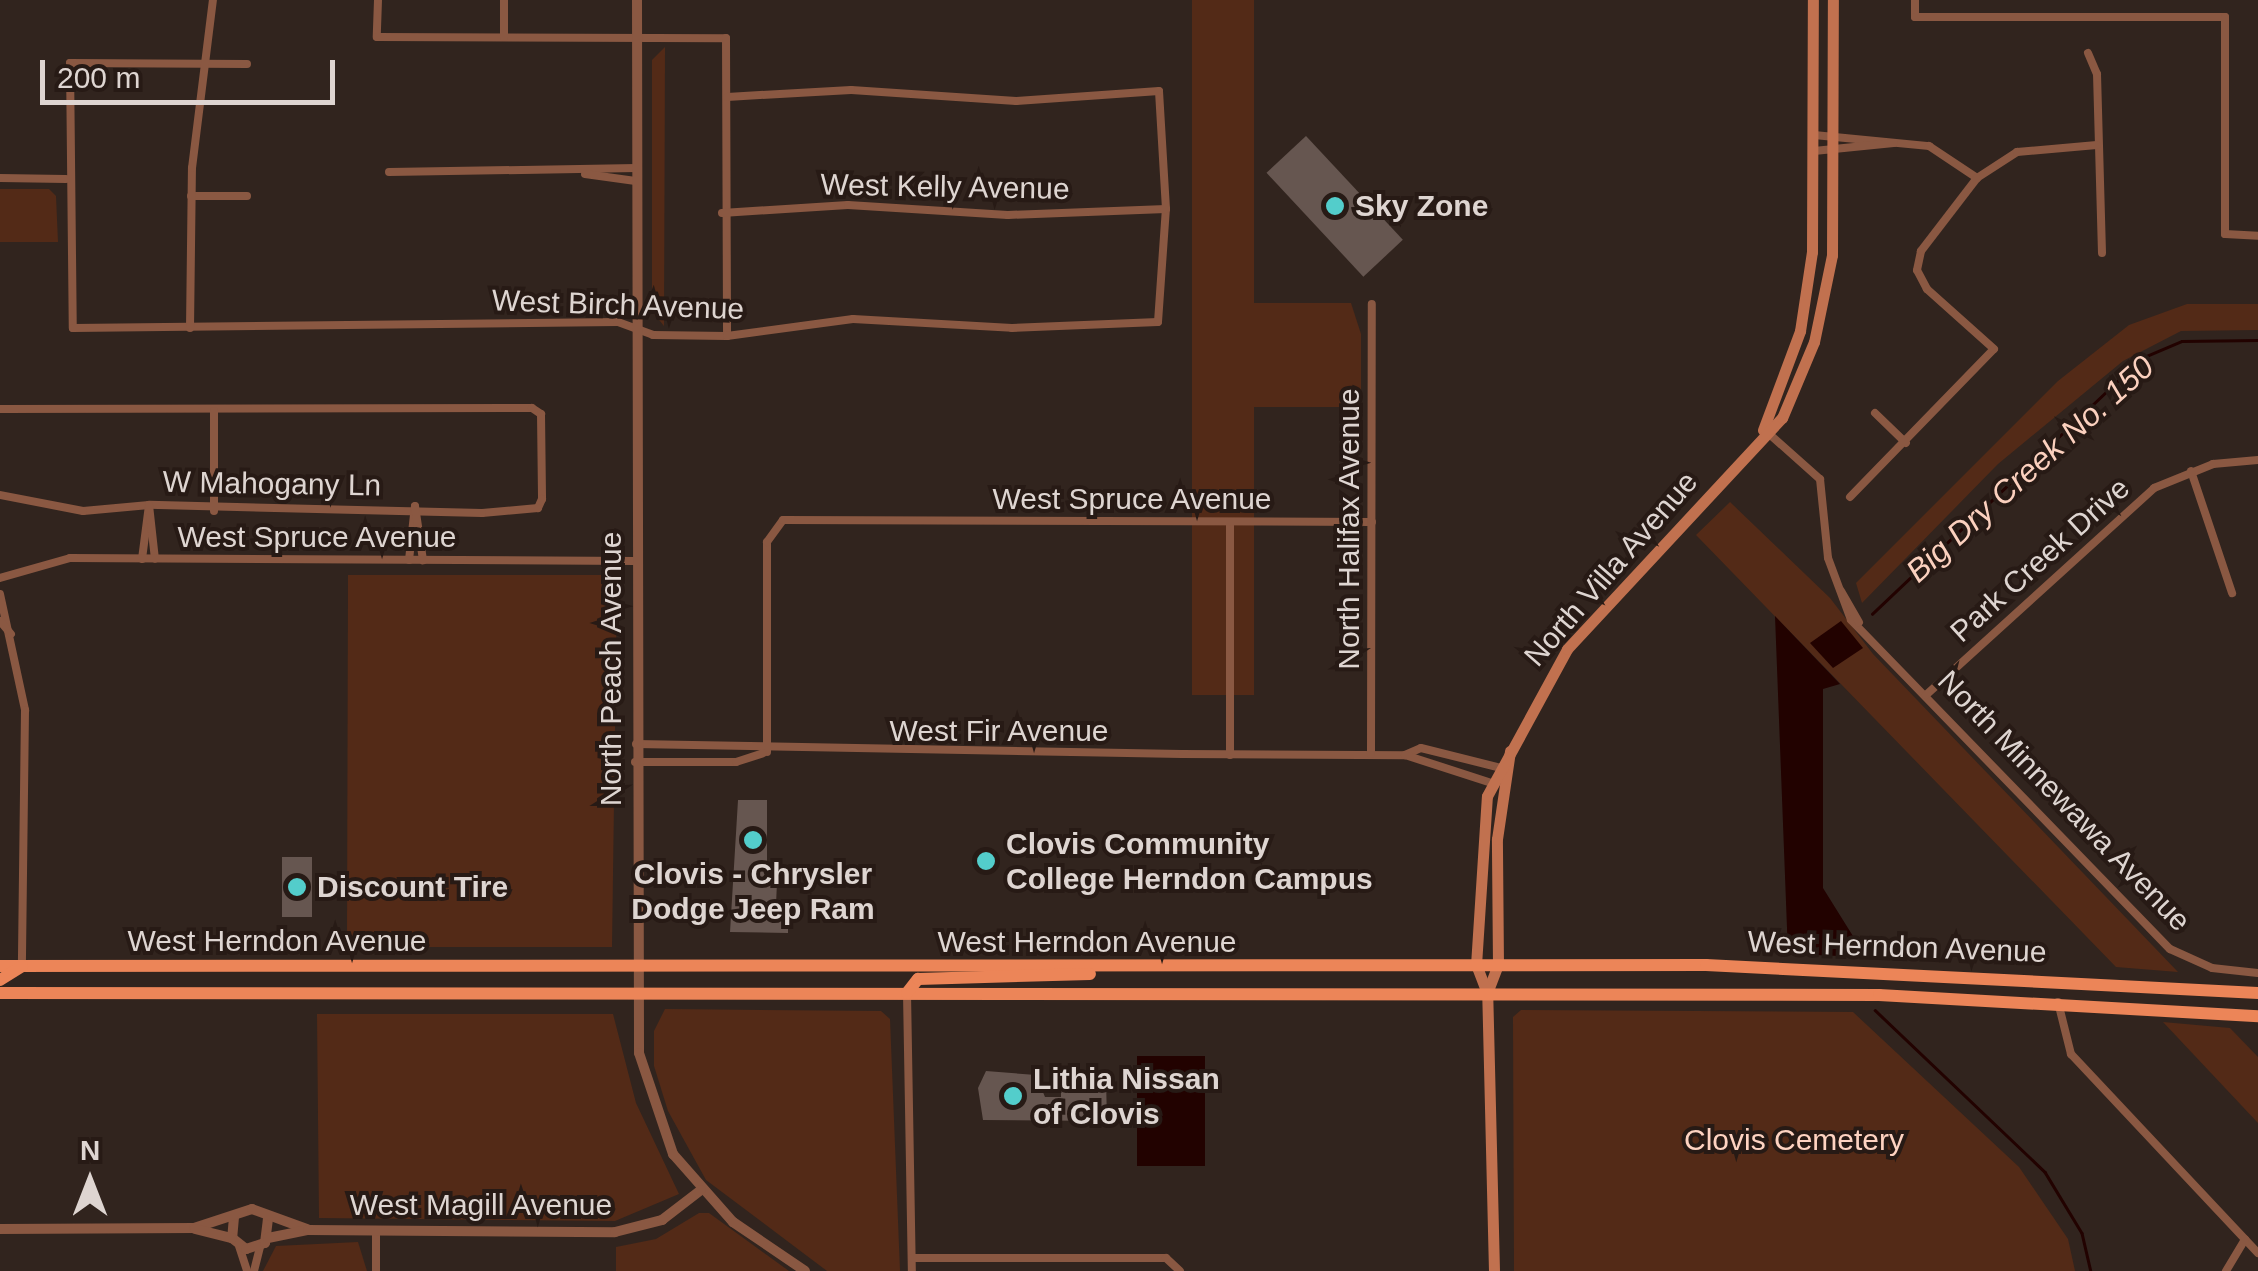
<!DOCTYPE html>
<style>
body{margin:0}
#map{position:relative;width:2258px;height:1271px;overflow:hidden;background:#31241e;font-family:Arial,sans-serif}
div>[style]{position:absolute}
.green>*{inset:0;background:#532a17;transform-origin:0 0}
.water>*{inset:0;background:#220200;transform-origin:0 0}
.stream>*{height:2.5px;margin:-1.25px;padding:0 1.25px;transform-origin:1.25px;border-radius:1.25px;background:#220200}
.building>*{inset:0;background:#665650;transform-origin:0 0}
.minor>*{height:8px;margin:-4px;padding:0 4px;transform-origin:4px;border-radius:4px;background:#8a5842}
.tertiary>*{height:10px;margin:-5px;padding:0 5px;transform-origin:5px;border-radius:5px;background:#8a5842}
.secondary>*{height:11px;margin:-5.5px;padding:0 5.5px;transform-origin:5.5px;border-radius:5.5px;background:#c1714f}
.primary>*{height:12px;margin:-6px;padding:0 6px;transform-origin:6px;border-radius:6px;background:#ec8558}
.dots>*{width:28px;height:28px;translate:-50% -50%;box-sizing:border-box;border:5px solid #271a15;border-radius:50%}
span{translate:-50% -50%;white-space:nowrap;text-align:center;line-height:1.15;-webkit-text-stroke:8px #271a15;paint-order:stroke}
.street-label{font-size:30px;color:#ded5d1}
.poi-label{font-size:30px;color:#ded5d1;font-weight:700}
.left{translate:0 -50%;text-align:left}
.park-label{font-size:30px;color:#fed3c1}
.water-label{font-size:32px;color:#fbd0be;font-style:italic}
.north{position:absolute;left:40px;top:1131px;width:100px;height:100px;-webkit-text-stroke:8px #271a15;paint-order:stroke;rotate:0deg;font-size:28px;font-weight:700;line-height:40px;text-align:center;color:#ded5d1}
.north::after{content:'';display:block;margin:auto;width:35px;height:45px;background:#ded5d1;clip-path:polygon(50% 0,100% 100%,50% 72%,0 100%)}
.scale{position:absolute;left:40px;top:60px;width:295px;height:45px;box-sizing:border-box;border:5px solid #ded5d1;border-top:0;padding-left:12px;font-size:30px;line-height:35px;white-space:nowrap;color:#ded5d1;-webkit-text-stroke:8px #271a15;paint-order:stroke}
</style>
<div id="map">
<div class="green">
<div style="left:1192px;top:0;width:62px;height:695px"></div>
<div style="clip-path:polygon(665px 47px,664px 326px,652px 311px,652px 60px)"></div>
<div style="clip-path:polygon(0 189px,49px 189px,56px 196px,58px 242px,0 242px)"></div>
<div style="clip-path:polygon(1232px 303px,1351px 303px,1361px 334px,1361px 407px,1232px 407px)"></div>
<div style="clip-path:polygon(2187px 304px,2258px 304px,2258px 330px,2181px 331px,2123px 361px,1998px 464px,1862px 603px,1856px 583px,2058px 381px,2129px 325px)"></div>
<div style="clip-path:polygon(1730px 502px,1830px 598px,1873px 654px,2178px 972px,2116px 967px,1696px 535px)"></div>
<div style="clip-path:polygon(348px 575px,609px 575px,617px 582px,612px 947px,347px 947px)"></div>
<div style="clip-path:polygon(665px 1009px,881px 1011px,890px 1019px,900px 1271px,827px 1271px,706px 1180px,668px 1111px,654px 1066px,654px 1031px)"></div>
<div style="clip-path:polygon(1521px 1010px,1853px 1012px,2019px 1167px,2068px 1239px,2075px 1271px,1514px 1271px,1513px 1017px)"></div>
<div style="clip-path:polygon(317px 1014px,613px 1014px,636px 1103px,679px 1194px,615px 1221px,319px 1218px)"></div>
<div style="clip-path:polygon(2163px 1022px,2230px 1028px,2258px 1057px,2258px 1123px)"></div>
<div style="clip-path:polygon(699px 1213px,709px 1213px,789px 1271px,616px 1271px,616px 1247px,656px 1239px)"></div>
<div style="clip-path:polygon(358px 1242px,367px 1271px,263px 1271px,276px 1246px)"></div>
</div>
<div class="water">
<div style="clip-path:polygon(1775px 616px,1840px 684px,1823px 689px,1823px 888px,1866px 957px,1788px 954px)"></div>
<div style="clip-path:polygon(1841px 621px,1863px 648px,1833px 668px,1810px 643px)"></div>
<div style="left:1137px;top:1056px;width:68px;height:110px"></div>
</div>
<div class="stream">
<div style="left:1872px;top:614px;width:372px;rotate:-43.5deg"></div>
<div style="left:2142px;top:358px;width:43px;rotate:-23deg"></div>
<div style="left:2182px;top:341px;width:76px;rotate:-0.8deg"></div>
<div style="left:1875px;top:1010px;width:235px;rotate:43.6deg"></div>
<div style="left:2045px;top:1172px;width:71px;rotate:58.8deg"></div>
<div style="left:2082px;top:1233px;width:39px;rotate:77deg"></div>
</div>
<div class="building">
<div style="left:1306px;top:136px;width:142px;height:54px;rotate:47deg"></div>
<div style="clip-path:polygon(738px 800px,767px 800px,767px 883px,777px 882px,776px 905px,788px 905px,788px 933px,730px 932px)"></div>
<div style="left:312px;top:857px;width:60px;height:30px;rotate:90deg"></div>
<div style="clip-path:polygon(986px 1071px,1036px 1075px,1045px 1097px,1061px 1097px,1061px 1078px,1106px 1079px,1107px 1121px,983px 1120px,978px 1088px)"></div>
</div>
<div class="minor">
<div style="left:378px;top:0;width:37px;rotate:92deg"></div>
<div style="left:377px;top:37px;width:349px;rotate:0.2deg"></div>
<div style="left:726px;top:38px;width:298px;rotate:89.8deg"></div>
<div style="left:1915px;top:0;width:17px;rotate:90deg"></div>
<div style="left:1915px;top:17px;width:310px"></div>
<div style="left:2225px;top:17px;width:217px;rotate:90deg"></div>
<div style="left:2225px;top:234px;width:33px;rotate:3deg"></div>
<div style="left:504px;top:37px;width:37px;rotate:-90deg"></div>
<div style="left:2088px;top:53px;width:23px;rotate:67deg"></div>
<div style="left:2097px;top:74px;width:179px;rotate:88.4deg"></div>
<div style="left:247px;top:64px;width:177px;rotate:-179.7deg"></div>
<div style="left:70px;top:63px;width:265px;rotate:89.4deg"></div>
<div style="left:73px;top:328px;width:545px;rotate:-0.63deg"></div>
<div style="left:618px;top:322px;width:37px;rotate:20deg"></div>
<div style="left:653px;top:335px;width:74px;rotate:0.8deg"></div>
<div style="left:727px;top:336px;width:127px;rotate:-7.7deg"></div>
<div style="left:853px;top:319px;width:159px;rotate:3.2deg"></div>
<div style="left:1012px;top:328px;width:146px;rotate:-2.4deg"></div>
<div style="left:1158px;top:322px;width:113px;rotate:-86deg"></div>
<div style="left:1166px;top:209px;width:118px;rotate:-93.4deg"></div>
<div style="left:1159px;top:91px;width:143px;rotate:176deg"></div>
<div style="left:1016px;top:101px;width:165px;rotate:-176.2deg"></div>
<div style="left:851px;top:90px;width:124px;rotate:176.8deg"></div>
<div style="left:1814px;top:135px;width:116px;rotate:5.5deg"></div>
<div style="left:1929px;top:146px;width:58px;rotate:33.7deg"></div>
<div style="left:1977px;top:178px;width:48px;rotate:-33deg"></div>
<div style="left:2017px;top:152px;width:80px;rotate:-5deg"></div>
<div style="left:1814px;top:151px;width:80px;rotate:-5.7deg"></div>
<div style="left:389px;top:172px;width:247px;rotate:-0.9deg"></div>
<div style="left:585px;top:174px;width:51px;rotate:7.8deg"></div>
<div style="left:0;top:178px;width:66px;rotate:0.9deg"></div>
<div style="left:191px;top:196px;width:56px"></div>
<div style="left:722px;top:213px;width:126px;rotate:-3.6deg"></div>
<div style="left:848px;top:205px;width:160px;rotate:3.6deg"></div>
<div style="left:1008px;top:215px;width:158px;rotate:-2.2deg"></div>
<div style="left:190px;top:328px;width:160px;rotate:-89.3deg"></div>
<div style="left:192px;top:168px;width:169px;rotate:-82.9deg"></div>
<div style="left:0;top:409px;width:532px;rotate:-0.11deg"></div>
<div style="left:532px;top:408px;width:11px;rotate:34deg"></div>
<div style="left:541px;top:414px;width:85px;rotate:89.3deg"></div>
<div style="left:542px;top:499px;width:10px;rotate:114deg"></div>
<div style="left:538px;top:508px;width:56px;rotate:174.9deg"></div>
<div style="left:482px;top:513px;width:333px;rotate:-178.6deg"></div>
<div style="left:149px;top:505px;width:66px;rotate:174.8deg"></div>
<div style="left:83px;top:511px;width:85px;rotate:-169.1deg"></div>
<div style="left:1875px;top:413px;width:43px;rotate:44.1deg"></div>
<div style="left:1767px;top:432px;width:71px;rotate:41.6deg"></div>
<div style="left:1820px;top:479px;width:79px;rotate:84.2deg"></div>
<div style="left:1828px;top:558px;width:66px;rotate:69.6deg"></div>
<div style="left:1851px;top:620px;width:458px;rotate:45.9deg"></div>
<div style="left:2170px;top:949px;width:46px;rotate:24.3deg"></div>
<div style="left:2212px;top:968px;width:46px;rotate:6.2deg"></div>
<div style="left:2191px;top:471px;width:129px;rotate:71.4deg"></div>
<div style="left:1850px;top:497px;width:206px;rotate:-45.8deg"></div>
<div style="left:1994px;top:349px;width:90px;rotate:-138.2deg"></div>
<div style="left:1927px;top:289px;width:21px;rotate:-118deg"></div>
<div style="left:1917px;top:270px;width:19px;rotate:-78deg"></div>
<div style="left:1921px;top:251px;width:92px;rotate:-52.5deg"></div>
<div style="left:214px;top:511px;width:100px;rotate:-90deg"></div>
<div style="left:1230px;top:523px;width:232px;rotate:90deg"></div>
<div style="left:142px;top:559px;width:54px;rotate:-82.6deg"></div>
<div style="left:149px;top:505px;width:54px;rotate:83.7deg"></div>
<div style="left:409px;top:560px;width:54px;rotate:-83.7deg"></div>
<div style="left:415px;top:506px;width:55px;rotate:81.6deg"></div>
<div style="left:0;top:578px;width:73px;rotate:-15.9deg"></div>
<div style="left:70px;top:558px;width:566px;rotate:0.3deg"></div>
<div style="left:1841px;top:591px;width:36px;rotate:60deg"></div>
<div style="left:0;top:594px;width:119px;rotate:77.8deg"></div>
<div style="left:25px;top:710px;width:256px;rotate:90.7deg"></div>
<div style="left:0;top:621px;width:17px;rotate:50deg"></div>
<div style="left:1926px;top:695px;width:308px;rotate:-42.2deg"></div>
<div style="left:2154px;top:488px;width:64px;rotate:-22.1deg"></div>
<div style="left:2213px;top:464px;width:45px;rotate:-5.1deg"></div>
<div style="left:636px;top:744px;width:546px;rotate:1.05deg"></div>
<div style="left:1182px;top:754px;width:223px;rotate:0.3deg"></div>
<div style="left:1405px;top:755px;width:17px;rotate:-24deg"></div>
<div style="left:1421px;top:748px;width:87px;rotate:14deg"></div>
<div style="left:767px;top:752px;width:210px;rotate:-90deg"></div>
<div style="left:767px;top:542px;width:27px;rotate:-54deg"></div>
<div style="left:783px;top:520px;width:589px;rotate:0.19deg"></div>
<div style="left:1371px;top:754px;width:450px;rotate:-89.9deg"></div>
<div style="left:1405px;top:755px;width:95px;rotate:17.9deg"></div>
<div style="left:635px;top:762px;width:101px"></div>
<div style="left:736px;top:762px;width:28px;rotate:-18deg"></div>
<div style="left:907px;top:993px;width:278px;rotate:89deg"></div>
<div style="left:2058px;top:1002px;width:54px;rotate:76deg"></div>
<div style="left:2071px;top:1054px;width:273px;rotate:46.8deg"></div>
<div style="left:376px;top:1230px;width:41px;rotate:90deg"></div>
<div style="left:239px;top:1246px;width:26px;rotate:72deg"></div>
<div style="left:912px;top:1258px;width:254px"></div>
<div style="left:1166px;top:1258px;width:19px;rotate:43deg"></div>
<div style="left:254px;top:1271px;width:25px;rotate:-76deg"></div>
<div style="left:2226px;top:1271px;width:37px;rotate:-59deg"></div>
</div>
<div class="tertiary">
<div style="left:637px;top:0;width:1053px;rotate:89.89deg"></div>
<div style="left:639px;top:1053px;width:107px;rotate:71.4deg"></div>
<div style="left:673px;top:1154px;width:91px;rotate:48.6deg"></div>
<div style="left:733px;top:1222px;width:87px;rotate:34.2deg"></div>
<div style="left:234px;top:1217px;width:21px;rotate:95deg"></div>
<div style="left:232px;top:1238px;width:18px;rotate:38deg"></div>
<div style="left:246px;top:1249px;width:20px;rotate:-18deg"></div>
<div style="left:265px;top:1243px;width:24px;rotate:-83deg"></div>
<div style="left:0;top:1229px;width:194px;rotate:-0.3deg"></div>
<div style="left:194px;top:1228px;width:61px;rotate:-18.1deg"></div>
<div style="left:252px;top:1209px;width:59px;rotate:20deg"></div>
<div style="left:195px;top:1229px;width:38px;rotate:14deg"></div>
<div style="left:268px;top:1238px;width:41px;rotate:-11.3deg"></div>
<div style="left:308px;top:1230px;width:307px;rotate:0.4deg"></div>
<div style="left:615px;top:1232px;width:49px;rotate:-14.3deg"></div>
<div style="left:662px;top:1220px;width:49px;rotate:-37.6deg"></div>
</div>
<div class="secondary">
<div style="left:1763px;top:430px;width:106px;rotate:-69.5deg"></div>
<div style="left:1800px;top:331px;width:80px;rotate:-81.4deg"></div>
<div style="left:1812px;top:252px;width:252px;rotate:-89.8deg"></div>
<div style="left:1487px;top:993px;width:30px;rotate:-69deg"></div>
<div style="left:1498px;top:965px;width:126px;rotate:-90.5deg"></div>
<div style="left:1497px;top:839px;width:89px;rotate:-81.6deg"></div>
<div style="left:1494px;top:1271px;width:278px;rotate:-91.4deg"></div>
<div style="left:1487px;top:993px;width:30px;rotate:-111deg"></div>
<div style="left:1476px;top:965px;width:169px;rotate:-86.3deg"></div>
<div style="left:1487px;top:796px;width:167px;rotate:-61.4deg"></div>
<div style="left:1567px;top:649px;width:316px;rotate:-47.1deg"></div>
<div style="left:1782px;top:418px;width:82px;rotate:-67.2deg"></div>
<div style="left:1814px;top:342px;width:89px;rotate:-78.3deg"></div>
<div style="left:1832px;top:255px;width:255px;rotate:-89.8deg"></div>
</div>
<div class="primary">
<div style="left:0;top:966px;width:1706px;rotate:-0.03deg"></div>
<div style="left:1706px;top:965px;width:553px;rotate:2.9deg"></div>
<div style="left:0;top:980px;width:26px;rotate:-32deg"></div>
<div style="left:0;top:993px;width:1879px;rotate:0.06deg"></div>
<div style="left:1879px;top:995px;width:380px;rotate:3.2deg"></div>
<div style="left:907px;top:993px;width:18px;rotate:-52deg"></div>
<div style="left:918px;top:979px;width:172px;rotate:-1.7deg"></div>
</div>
<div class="dots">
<div style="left:1335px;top:206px;background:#53cdcb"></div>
<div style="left:753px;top:840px;background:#53cdcb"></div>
<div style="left:986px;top:861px;background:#53cdcb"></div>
<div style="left:297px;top:887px;background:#53cdcb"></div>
<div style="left:1013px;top:1096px;background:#53cdcb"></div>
</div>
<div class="street-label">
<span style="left:945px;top:187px;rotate:1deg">West Kelly Avenue</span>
<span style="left:618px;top:305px;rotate:2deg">West Birch Avenue</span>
<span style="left:272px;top:484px;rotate:1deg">W Mahogany Ln</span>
<span style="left:1132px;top:499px">West Spruce Avenue</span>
<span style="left:1349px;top:529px;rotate:-90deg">North Halifax Avenue</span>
<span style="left:317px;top:537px">West Spruce Avenue</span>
<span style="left:2040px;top:560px;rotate:-42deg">Park Creek Drive</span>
<span style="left:1611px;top:569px;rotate:-49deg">North Villa Avenue</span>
<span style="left:611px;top:669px;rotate:-90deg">North Peach Avenue</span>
<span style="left:999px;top:731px">West Fir Avenue</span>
<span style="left:2064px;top:801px;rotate:46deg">North Minnewawa Avenue</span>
<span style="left:277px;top:941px">West Herndon Avenue</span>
<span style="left:1087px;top:942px">West Herndon Avenue</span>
<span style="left:1897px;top:947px;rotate:2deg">West Herndon Avenue</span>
<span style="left:481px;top:1205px">West Magill Avenue</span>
</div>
<div class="poi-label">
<span class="left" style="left:1355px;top:206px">Sky Zone</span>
<span class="left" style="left:1006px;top:861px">Clovis Community<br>College Herndon Campus</span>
<span style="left:753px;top:891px">Clovis - Chrysler<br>Dodge Jeep Ram</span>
<span class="left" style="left:317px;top:887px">Discount Tire</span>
<span class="left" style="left:1033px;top:1096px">Lithia Nissan<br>of Clovis</span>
</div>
<div class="park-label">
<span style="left:1794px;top:1140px">Clovis Cemetery</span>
</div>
<div class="water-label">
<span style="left:2030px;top:469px;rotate:-42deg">Big Dry Creek No. 150</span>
</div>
<div class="north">N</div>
<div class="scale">200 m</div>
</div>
